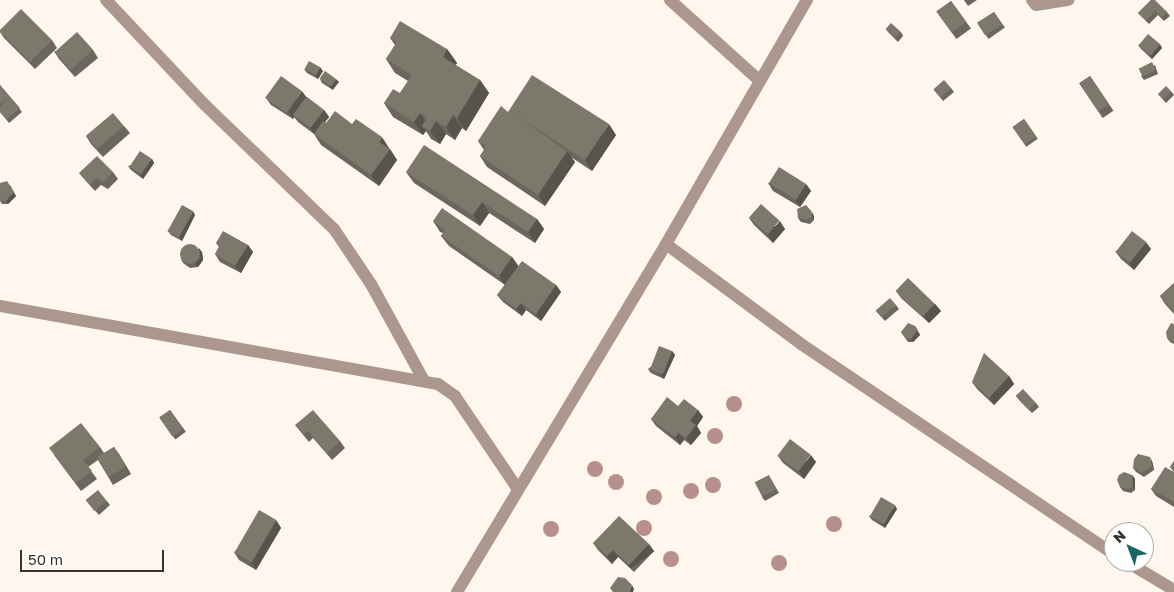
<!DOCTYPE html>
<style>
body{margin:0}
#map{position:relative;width:1174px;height:592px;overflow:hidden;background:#fff7ed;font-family:"Golos Text",sans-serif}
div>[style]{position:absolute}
.minor>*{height:12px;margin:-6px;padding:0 6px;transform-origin:6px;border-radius:6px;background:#ac978e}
.trees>*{width:16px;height:16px;margin:-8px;border-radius:50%;background:#b8908b}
.wall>*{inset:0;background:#6b675d;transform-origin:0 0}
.shaded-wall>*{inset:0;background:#57544c;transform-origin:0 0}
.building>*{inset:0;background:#7c786c;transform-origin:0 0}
.round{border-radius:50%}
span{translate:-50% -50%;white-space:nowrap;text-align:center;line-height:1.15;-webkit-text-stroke:5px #fff;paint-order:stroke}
.north{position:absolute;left:1104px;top:522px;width:50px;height:50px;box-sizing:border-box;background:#fff;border:1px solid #afadab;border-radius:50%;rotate:317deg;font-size:14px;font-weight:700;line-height:20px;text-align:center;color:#36322e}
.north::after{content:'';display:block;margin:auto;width:18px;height:22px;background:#196665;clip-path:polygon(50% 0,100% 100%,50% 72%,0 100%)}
.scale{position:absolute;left:20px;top:550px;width:144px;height:22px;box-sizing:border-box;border:2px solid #36322e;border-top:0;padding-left:6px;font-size:15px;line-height:18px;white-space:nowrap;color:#36322e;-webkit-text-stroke:4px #fff;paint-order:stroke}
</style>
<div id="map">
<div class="minor">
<div style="left:106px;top:0;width:144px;rotate:46.7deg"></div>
<div style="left:205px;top:105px;width:179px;rotate:43.9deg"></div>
<div style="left:334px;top:229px;width:66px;rotate:56.1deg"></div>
<div style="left:371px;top:284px;width:108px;rotate:61.3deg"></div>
<div style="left:670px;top:0;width:121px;rotate:42deg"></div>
<div style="left:1032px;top:0;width:6px;rotate:51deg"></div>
<div style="left:1036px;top:5px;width:33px;rotate:-9deg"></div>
<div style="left:666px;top:244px;width:168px;rotate:36.5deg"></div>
<div style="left:801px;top:344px;width:377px;rotate:33.9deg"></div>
<div style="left:0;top:306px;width:445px;rotate:10.1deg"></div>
<div style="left:438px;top:384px;width:21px;rotate:35deg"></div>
<div style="left:455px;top:396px;width:111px;rotate:56deg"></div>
<div style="left:1127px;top:562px;width:55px;rotate:30.8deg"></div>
<div style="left:457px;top:592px;width:406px;rotate:-59deg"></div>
<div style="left:666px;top:244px;width:282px;rotate:-60deg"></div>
</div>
<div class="trees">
<div style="left:734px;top:404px"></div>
<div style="left:715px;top:436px"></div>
<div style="left:595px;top:469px"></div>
<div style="left:616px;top:482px"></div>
<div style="left:713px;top:485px"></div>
<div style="left:691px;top:491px"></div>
<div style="left:654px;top:497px"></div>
<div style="left:834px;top:524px"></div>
<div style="left:644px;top:528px"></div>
<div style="left:551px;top:529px"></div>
<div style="left:671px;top:559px"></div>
<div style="left:779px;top:563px"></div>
</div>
<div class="wall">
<div style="clip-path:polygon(964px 0,977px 0,968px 6px)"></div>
<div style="clip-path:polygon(1151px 0,1167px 12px,1170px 16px,1164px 21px,1158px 15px,1149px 24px,1138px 13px)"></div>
<div style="left:951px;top:1px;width:34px;height:18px;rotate:54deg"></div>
<div style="left:994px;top:12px;width:19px;height:20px;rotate:55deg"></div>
<div style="clip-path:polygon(886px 29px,901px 32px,903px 36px,898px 42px,888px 32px)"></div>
<div style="clip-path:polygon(0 32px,52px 40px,57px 48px,35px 69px,4px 38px)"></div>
<div style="clip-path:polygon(390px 38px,447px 49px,457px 63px,455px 65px,480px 80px,489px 93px,466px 131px,462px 128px,455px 140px,446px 134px,440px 144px,431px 139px,426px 131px,423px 135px,393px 117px,384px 103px,400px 93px,408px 81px,395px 73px,386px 59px,395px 45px)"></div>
<div style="clip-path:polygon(1138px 45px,1162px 48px,1152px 59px,1141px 49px)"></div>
<div style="clip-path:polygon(93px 50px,98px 58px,75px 77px,59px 59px,54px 51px)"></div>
<div style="clip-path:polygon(1155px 65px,1158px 74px,1144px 80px,1141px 76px)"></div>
<div style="clip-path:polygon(304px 69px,323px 71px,318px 79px,307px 73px)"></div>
<div style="left:1090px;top:76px;width:42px;height:13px;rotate:56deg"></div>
<div style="clip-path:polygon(320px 79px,339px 82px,333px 90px,322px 83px)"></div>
<div style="clip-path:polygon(0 85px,22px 112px,9px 123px,0 112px)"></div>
<div style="clip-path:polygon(951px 88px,954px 92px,943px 101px,934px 90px)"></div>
<div style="clip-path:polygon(1171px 91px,1174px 95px,1166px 103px,1158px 94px)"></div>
<div style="clip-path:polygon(307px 97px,324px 110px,329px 117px,325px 122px,326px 123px,352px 124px,389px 148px,397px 160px,379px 186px,321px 145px,314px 134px,298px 122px,294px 117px,293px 119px,271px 105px,266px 98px)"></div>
<div style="clip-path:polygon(508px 112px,616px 135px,592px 171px,571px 157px,575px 162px,545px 206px,487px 167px,480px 156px,484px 150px,478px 141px)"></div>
<div style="left:1024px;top:119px;width:24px;height:14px;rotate:55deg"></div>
<div style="clip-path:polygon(124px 126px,130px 133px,103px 157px,91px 144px,86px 136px)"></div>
<div style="clip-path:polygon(152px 159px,154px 163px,143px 179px,131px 170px,128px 166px)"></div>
<div style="clip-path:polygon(113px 172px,118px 179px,108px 189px,101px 185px,95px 191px,85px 180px,79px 173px)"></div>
<div style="clip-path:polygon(406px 172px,537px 219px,544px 229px,535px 243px,489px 213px,480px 226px,414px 183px)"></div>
<div style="clip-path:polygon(0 183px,16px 196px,8px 204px,2px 204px,0 201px)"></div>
<div style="clip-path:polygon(768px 183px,806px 184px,811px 191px,800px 207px,773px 191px)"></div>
<div style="clip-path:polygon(195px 215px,182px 241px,171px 235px,168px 231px)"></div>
<div style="clip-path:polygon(814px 216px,814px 220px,810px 224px,801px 222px,798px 218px)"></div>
<div style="clip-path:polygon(749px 218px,785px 229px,773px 243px,754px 225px)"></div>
<div style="clip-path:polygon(433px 221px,512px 257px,518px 266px,556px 285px,561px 292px,541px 321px,526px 310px,522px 316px,503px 302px,497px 295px,505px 285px,449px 246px,441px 236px,443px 233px,440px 232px)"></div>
<div style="clip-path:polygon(216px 243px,248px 245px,253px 252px,241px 273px,220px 262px,215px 254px,219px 247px)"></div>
<div style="clip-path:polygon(1151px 249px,1134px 270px,1121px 259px,1115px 251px)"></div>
<div style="clip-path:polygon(202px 252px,203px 260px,198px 267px,190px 268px,183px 263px,181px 259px)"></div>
<div style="clip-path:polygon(1174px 283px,1174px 314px,1165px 304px,1160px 296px)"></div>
<div style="clip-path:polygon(896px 291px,935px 304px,941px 311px,929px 323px,901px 298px)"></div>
<div style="clip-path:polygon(896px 305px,899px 309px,885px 321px,876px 311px)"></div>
<div style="clip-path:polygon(1174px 324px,1174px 344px,1170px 342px,1167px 338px)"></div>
<div style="clip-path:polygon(915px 326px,920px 335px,913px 342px,908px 342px,901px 332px)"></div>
<div style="clip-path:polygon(672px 351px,675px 355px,664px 379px,651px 373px,648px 369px)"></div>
<div style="clip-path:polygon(1009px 376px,1014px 384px,994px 405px,977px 389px,972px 382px)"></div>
<div style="clip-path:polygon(1016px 396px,1036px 403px,1039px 407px,1032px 413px,1019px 400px)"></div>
<div style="clip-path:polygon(678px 406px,698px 410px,703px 417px,697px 426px,701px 433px,691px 445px,684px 440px,680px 445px,656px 426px,651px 419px)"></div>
<div style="left:170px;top:410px;width:27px;height:13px;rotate:54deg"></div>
<div style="clip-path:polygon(295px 425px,340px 441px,345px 448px,332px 460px,313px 438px,309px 442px)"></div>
<div style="clip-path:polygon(100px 447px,104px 453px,114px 447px,131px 474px,113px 485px,98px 460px,88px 467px,97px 479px,81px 491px,54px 455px)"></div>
<div style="clip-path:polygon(778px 456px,816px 462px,804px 479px,783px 463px)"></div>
<div style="clip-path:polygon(1152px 461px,1154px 470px,1144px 477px,1136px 472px,1133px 468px)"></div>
<div style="clip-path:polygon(1174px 461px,1174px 507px,1156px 496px,1151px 489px,1174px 472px,1170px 467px)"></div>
<div style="clip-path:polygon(1132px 475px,1135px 479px,1135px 490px,1131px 493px,1123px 491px,1120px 487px)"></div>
<div style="clip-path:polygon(771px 479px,779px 493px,765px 501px,762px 497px)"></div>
<div style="clip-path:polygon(86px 500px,107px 501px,110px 505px,99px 515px)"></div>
<div style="clip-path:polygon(897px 509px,885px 528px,872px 520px,869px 516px)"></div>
<div style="clip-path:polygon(276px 520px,281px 528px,256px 570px,239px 560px,234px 552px)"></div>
<div style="clip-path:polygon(593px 543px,654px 551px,634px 572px,618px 557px,612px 564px,598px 550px)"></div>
</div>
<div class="shaded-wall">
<div style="clip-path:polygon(1160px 44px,1162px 48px,1152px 59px,1149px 55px)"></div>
<div style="clip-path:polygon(447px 49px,457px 63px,452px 71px,443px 57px)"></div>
<div style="clip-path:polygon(320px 67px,323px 71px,318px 79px,315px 75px)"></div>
<div style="left:336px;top:79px;width:4px;height:10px;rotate:45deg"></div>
<div style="clip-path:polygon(480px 80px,489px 93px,466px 131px,457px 118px)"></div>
<div style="clip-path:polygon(302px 91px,307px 98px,293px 115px,294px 117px,293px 119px,288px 112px)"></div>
<div style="clip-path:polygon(324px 110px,329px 117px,315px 135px,310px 128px)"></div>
<div style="clip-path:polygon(420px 113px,429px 126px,422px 126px,426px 131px,423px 135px,414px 122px)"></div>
<div style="clip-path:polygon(453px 115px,462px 128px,455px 140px,446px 127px)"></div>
<div style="clip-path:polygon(436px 121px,446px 134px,440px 144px,430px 131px)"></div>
<div style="clip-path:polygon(609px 124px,616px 135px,592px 171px,585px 160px)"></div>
<div style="clip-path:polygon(382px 137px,389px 148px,386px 152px,379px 142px)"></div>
<div style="clip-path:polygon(390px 149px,397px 160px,379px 186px,371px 175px)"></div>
<div style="clip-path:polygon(567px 151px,575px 162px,545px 206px,538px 195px)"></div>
<div style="clip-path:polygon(152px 159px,154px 163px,143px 179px,140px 175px)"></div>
<div style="clip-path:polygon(806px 184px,811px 191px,800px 207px,795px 200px)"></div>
<div style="clip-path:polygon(10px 185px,16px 196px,8px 204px,6px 201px)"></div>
<div style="clip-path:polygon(482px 202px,489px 213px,480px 226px,473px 215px)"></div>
<div style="clip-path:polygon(193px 211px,195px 215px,182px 241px,179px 237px)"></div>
<div style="clip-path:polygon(812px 212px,814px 216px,814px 220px,811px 216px)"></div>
<div style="clip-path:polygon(537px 219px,544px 229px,535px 243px,528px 232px)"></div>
<div style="clip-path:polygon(780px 221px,785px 229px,773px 243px,768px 235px)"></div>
<div style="clip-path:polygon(1146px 242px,1151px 249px,1134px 270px,1129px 262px)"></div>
<div style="clip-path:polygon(248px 245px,253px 252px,241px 273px,235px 266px)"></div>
<div style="clip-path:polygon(199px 248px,202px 252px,203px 260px,198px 267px,195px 263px)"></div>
<div style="clip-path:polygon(512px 257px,520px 268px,506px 286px,499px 276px)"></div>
<div style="clip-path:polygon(556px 285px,561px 292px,541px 321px,536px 314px)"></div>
<div style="clip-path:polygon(521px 303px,526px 310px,522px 316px,516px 309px)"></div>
<div style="clip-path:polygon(935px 304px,941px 311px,929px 323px,924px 316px)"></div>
<div style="clip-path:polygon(915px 326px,920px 335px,913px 342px,911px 339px)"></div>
<div style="clip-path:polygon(672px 351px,675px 355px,664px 379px,661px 375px)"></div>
<div style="clip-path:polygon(1009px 376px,1014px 384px,994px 405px,989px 398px)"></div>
<div style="clip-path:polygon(698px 410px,703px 417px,697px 426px,701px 433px,691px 445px,686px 438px,690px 421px)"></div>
<div style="clip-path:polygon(679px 433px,684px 440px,680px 445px,675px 437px)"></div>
<div style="clip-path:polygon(114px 447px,119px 454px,131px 474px,126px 467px)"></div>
<div style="clip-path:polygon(811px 455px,816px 462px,804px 479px,799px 471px)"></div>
<div style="clip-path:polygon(1150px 457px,1152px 461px,1154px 470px,1152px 466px)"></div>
<div style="clip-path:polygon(1132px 475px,1135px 479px,1135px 490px,1133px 486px)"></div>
<div style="clip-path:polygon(895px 505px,897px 509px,885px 528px,883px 524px)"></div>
<div style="clip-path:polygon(276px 520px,281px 528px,256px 570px,251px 562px)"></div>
<div style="left:649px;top:544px;width:9px;height:29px;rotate:54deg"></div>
<div style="clip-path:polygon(613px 550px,618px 557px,612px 564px,607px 556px)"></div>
<div style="clip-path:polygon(632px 585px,634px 589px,633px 592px,629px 592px)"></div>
</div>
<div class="building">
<div style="clip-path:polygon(1151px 0,1155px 0,1167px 12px,1162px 17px,1155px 11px,1146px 20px,1138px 13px)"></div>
<div style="left:951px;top:1px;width:26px;height:18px;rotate:54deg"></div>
<div style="clip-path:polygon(21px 9px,52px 40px,30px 62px,0 32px,0 30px)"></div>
<div style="left:994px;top:12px;width:15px;height:20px;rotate:58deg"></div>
<div style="clip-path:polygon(400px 21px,447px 49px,443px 57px,480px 80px,457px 118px,453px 115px,446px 127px,436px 121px,430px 131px,422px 126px,427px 117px,420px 113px,414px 122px,384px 103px,393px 89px,400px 93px,412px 75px,386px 59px,397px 42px,390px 38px)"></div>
<div style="left:891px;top:23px;width:13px;height:8px;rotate:42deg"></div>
<div style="left:77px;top:32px;width:24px;height:30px;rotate:48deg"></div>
<div style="left:1148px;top:34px;width:16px;height:15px;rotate:40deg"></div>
<div style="left:309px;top:61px;width:13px;height:9px;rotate:29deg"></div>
<div style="left:1152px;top:62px;width:9px;height:15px;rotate:63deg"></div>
<div style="left:325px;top:71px;width:14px;height:9px;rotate:36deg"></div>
<div style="clip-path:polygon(532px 75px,609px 124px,585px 160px,514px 114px,567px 151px,538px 195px,480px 156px,486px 147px,478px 141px,501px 106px,508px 112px)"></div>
<div style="left:281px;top:76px;width:26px;height:27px;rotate:36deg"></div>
<div style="left:1090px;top:76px;width:34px;height:13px;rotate:56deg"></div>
<div style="left:944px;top:80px;width:11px;height:14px;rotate:49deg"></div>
<div style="clip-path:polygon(0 85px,20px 108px,7px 119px,0 112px,0 107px,6px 100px,0 104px)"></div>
<div style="clip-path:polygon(1166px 86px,1171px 91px,1164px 99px,1158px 94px)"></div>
<div style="left:306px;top:97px;width:22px;height:22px;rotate:36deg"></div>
<div style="clip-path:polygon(335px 111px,352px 124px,356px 119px,382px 137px,379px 142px,390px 149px,371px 175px,314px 134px,323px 121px,326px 123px)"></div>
<div style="left:113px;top:113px;width:17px;height:35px;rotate:50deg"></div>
<div style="left:1024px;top:119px;width:21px;height:14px;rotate:55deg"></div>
<div style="clip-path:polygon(424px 145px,537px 219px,528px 232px,482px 202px,473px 215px,406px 172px)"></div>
<div style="left:140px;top:151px;width:14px;height:19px;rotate:34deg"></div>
<div style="clip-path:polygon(97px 156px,113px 172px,103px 182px,96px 178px,90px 184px,79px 173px)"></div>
<div style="left:779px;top:167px;width:32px;height:19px;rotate:32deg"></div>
<div style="clip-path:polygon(7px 181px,14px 192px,6px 201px,0 200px,0 183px)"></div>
<div style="left:761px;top:204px;width:25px;height:18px;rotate:42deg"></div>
<div style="left:182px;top:205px;width:13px;height:30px;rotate:29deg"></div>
<div style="clip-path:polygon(806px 205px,812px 212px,811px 216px,807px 220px,798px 218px,797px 209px)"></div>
<div style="clip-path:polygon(442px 208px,512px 257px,499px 276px,441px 236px,445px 230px,433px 221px)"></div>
<div style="clip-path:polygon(223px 231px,248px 245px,235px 266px,215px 254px,220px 245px,216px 243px)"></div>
<div style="left:1132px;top:231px;width:18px;height:26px;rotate:38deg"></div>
<div class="round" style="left:180px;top:244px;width:20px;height:20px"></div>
<div style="clip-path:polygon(522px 261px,556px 285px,536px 314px,521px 303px,516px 309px,497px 295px)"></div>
<div style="left:908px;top:278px;width:37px;height:18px;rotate:44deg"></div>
<div style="clip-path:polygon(1174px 283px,1174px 312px,1160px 296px)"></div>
<div style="left:890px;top:298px;width:9px;height:19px;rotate:49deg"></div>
<div style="clip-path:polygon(908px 323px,915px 326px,917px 331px,911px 339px,905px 338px,901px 332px)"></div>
<div style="clip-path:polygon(1171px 323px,1174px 324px,1174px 342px,1167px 338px,1166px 332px)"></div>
<div style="left:659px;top:346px;width:14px;height:25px;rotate:21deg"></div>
<div style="clip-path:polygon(984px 353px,1009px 376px,989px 398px,972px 382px)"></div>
<div style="left:1023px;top:389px;width:19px;height:10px;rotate:47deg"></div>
<div style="clip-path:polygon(667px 397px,678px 406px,684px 399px,698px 410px,690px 421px,696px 425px,686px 438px,679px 433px,675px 437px,651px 419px)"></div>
<div style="left:170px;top:410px;width:23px;height:13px;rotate:56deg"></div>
<div style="clip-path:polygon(313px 410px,340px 441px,327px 453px,308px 431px,304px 434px,295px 425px)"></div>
<div style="clip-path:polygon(81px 423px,100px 447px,83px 460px,92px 471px,76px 483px,49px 448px)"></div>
<div style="left:790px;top:439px;width:26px;height:21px;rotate:37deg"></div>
<div style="left:114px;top:447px;width:23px;height:20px;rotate:59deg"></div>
<div style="clip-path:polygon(1138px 454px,1150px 457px,1152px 466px,1141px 473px,1133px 468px,1134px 459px)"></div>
<div style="clip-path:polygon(1174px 461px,1174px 469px,1170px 467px)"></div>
<div style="clip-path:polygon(1165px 467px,1174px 472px,1174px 502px,1151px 489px)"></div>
<div style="clip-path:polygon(1124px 472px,1132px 475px,1133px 486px,1128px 489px,1120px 487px,1117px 480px,1119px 475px)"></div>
<div style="left:769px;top:475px;width:16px;height:16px;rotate:63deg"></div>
<div style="left:98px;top:490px;width:14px;height:16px;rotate:51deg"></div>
<div style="left:881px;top:497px;width:16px;height:22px;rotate:30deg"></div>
<div style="left:259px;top:510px;width:20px;height:49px;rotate:30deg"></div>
<div style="clip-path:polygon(619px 516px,649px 544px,629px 565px,613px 550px,607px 556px,593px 543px)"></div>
<div style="clip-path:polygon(618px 577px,625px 578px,632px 585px,629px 592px,613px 592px,610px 588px)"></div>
</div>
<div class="north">N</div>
<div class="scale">50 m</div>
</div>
